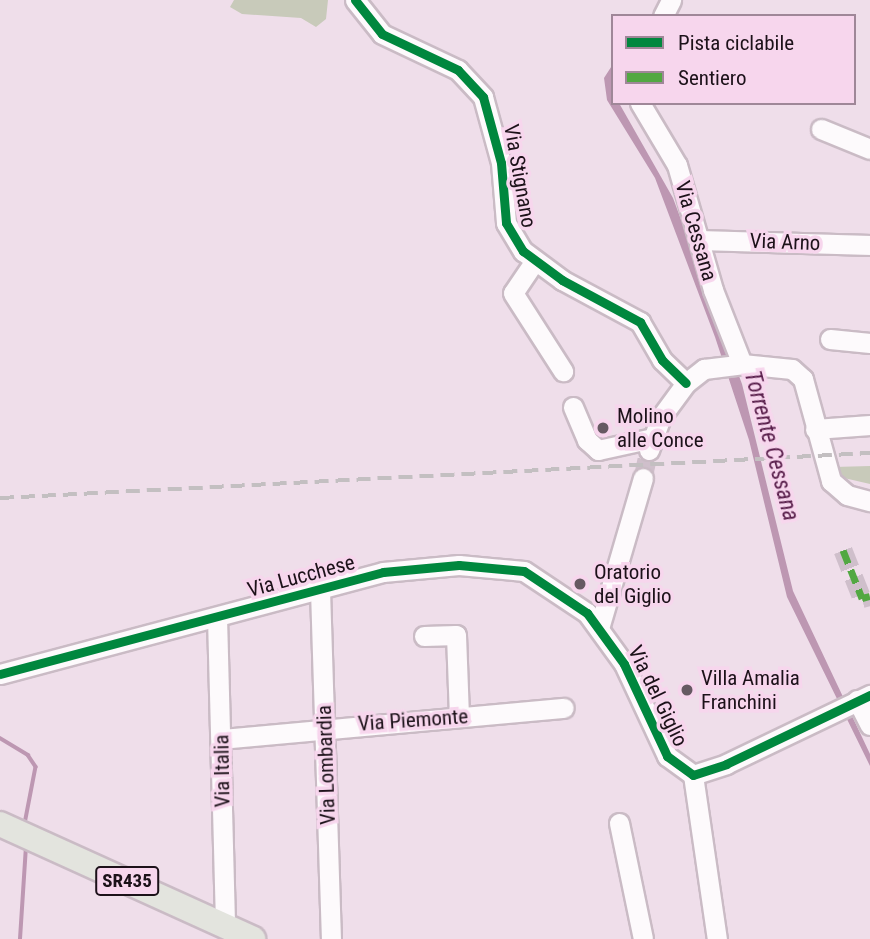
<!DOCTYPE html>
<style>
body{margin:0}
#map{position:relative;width:870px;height:939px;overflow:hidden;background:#efdeea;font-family:"Roboto Condensed",sans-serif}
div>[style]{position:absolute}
.green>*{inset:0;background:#c8caba}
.water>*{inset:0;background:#bd97b2}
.stream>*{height:3.5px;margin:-1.75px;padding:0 1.75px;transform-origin:1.75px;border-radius:1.75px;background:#bd97b2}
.minor-tunnel>*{height:19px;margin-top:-9.5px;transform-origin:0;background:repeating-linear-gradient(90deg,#cfbfcb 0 19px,transparent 0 29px)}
.roads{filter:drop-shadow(2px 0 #cabbc5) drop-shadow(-2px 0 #cabbc5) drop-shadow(0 2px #cabbc5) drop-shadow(0 -2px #cabbc5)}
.minor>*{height:19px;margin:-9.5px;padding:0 9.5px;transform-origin:9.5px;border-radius:9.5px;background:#fdfafc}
.major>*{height:24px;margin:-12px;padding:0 12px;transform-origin:12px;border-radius:12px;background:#e3e4de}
.rail>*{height:3.5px;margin-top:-1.75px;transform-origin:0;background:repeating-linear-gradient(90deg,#c3bfc1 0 14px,transparent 0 21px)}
.quiet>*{height:7px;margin-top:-3.5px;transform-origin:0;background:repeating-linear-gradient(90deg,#52a842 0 14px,transparent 0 21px)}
.cycleway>*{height:9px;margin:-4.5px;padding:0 4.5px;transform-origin:4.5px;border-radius:4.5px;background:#00873e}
.dots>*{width:19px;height:19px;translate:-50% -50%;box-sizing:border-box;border:4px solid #f7d6ed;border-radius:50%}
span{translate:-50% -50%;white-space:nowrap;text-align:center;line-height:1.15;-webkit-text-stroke:7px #f7d6ed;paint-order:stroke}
.shield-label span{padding:2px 5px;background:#f7d6ed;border:2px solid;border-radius:5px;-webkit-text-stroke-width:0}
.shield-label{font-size:19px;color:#1c1119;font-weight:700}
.street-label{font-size:21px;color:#1c1119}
.poi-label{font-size:21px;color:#1c1119}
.left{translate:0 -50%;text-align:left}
.water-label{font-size:23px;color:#571c49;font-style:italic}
.legend{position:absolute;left:611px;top:14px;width:245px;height:91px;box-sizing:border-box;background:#f7d6ed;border:2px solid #9f8798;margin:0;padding:9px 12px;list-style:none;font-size:21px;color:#1c1119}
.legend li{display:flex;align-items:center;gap:14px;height:35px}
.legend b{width:35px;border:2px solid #9f8798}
</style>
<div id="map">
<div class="green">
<div style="clip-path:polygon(234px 0,328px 0,326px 19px,316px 27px,301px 18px,242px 14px,230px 7px)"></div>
<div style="clip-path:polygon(870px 466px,870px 484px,844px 478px,834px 467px)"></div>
</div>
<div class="water">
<div style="clip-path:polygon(613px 64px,613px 103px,619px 103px,673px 198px,742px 384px,793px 591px,870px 754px,870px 766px,787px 597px,749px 440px,715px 337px,655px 178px,607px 100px,604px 78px)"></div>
</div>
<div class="stream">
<div style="left:0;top:738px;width:33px;rotate:31deg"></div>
<div style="left:28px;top:755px;width:14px;rotate:56deg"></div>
<div style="left:36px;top:767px;width:58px;rotate:100.9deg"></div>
<div style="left:20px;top:939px;width:92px;rotate:-86.3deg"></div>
</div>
<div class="minor-tunnel">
<div style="left:643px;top:478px;width:29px;rotate:-78deg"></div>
<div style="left:843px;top:550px;width:52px;rotate:68.4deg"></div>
<div style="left:862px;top:598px;width:8px;rotate:-14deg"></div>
</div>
<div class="roads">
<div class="minor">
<div style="left:355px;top:0;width:43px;rotate:51.5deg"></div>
<div style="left:382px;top:34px;width:84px;rotate:25.3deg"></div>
<div style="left:458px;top:70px;width:37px;rotate:47deg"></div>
<div style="left:483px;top:97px;width:68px;rotate:74.7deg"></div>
<div style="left:501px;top:163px;width:60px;rotate:85.2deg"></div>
<div style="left:506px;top:223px;width:33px;rotate:59deg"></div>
<div style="left:523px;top:251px;width:49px;rotate:36.6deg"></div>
<div style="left:562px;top:280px;width:89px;rotate:28.3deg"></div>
<div style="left:640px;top:322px;width:44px;rotate:59.9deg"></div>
<div style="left:662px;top:360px;width:33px;rotate:44deg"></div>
<div style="left:663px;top:16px;width:18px;rotate:-63deg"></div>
<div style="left:640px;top:103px;width:72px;rotate:59.2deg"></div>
<div style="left:677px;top:165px;width:130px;rotate:73.9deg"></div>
<div style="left:713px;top:290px;width:79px;rotate:68.6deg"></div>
<div style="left:821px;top:129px;width:53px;rotate:22.2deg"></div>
<div style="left:700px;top:240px;width:170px;rotate:1.7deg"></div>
<div style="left:534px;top:262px;width:37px;rotate:124deg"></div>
<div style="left:513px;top:293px;width:93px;rotate:57.3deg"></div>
<div style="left:830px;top:339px;width:40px;rotate:5.7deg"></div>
<div style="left:573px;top:407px;width:36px;rotate:67deg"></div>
<div style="left:587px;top:440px;width:15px;rotate:42deg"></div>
<div style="left:598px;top:450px;width:56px;rotate:-12.3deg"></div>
<div style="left:815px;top:429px;width:55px;rotate:-4.2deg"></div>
<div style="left:649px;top:450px;width:35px;rotate:-70deg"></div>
<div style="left:661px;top:417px;width:42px;rotate:-53.7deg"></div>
<div style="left:686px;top:383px;width:23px;rotate:-38deg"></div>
<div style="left:704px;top:369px;width:38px;rotate:-7deg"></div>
<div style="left:742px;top:364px;width:50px;rotate:5.7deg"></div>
<div style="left:792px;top:369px;width:15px;rotate:42deg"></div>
<div style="left:803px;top:379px;width:106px;rotate:74.6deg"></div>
<div style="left:831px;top:481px;width:21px;rotate:41deg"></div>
<div style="left:847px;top:495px;width:24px;rotate:15deg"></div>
<div style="left:320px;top:590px;width:349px;rotate:88.2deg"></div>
<div style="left:217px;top:617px;width:308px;rotate:88.5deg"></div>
<div style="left:600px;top:625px;width:153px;rotate:-73.7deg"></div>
<div style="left:424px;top:636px;width:32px;rotate:-2deg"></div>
<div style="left:456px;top:635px;width:81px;rotate:87.9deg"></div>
<div style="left:0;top:674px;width:396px;rotate:-14.9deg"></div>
<div style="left:383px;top:572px;width:76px;rotate:-5.3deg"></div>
<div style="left:459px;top:565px;width:65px;rotate:5.3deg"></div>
<div style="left:524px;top:571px;width:76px;rotate:33.7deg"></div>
<div style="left:587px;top:613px;width:63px;rotate:54deg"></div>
<div style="left:624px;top:664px;width:102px;rotate:64.9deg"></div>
<div style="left:667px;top:756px;width:32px;rotate:36deg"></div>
<div style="left:693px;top:775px;width:35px;rotate:-18deg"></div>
<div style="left:726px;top:764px;width:160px;rotate:-25.6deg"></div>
<div style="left:857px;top:700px;width:28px;rotate:63deg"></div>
<div style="left:221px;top:739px;width:344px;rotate:-5.2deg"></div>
<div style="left:693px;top:775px;width:166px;rotate:81.7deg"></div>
<div style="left:619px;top:823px;width:118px;rotate:78.3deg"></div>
</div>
<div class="major">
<div style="left:0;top:824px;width:278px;rotate:24.4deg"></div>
</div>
</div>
<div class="rail">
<div style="left:0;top:498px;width:871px;rotate:-2.96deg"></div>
</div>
<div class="quiet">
<div style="left:843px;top:550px;width:52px;rotate:68.4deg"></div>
<div style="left:862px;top:598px;width:8px;rotate:-14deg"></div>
</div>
<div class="cycleway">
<div style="left:355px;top:0;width:43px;rotate:51.5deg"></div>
<div style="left:382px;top:34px;width:84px;rotate:25.3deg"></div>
<div style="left:458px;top:70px;width:37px;rotate:47deg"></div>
<div style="left:483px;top:97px;width:68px;rotate:74.7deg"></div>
<div style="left:501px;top:163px;width:60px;rotate:85.2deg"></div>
<div style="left:506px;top:223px;width:33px;rotate:59deg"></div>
<div style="left:523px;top:251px;width:49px;rotate:36.6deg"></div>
<div style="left:562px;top:280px;width:89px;rotate:28.3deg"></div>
<div style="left:640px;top:322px;width:44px;rotate:59.9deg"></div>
<div style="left:662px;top:360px;width:33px;rotate:44deg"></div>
<div style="left:0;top:674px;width:396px;rotate:-14.9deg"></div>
<div style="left:383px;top:572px;width:76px;rotate:-5.3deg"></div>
<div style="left:459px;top:565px;width:65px;rotate:5.3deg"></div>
<div style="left:524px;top:571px;width:76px;rotate:33.7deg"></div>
<div style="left:587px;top:613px;width:63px;rotate:54deg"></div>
<div style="left:624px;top:664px;width:102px;rotate:64.9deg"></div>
<div style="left:667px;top:756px;width:32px;rotate:36deg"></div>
<div style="left:693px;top:775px;width:35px;rotate:-18deg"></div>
<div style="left:726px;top:764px;width:160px;rotate:-25.6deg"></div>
</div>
<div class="dots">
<div style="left:603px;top:428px;background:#665962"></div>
<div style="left:580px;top:584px;background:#665962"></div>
<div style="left:687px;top:690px;background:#665962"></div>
</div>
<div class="shield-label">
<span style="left:127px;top:881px">SR435</span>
</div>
<div class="street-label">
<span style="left:520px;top:176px;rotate:80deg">Via Stignano</span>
<span style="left:696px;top:231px;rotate:74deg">Via Cessana</span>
<span style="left:785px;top:242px;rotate:2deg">Via Arno</span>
<span style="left:301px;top:576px;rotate:-15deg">Via Lucchese</span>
<span style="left:658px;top:696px;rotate:64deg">Via del Giglio</span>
<span style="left:413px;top:720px;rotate:-4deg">Via Piemonte</span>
<span style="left:326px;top:765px;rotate:-92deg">Via Lombardia</span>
<span style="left:222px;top:771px;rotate:-91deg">Via Italia</span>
</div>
<div class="poi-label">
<span class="left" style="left:617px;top:428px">Molino<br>alle Conce</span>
<span class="left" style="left:594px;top:584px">Oratorio<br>del Giglio</span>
<span class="left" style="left:701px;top:690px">Villa Amalia<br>Franchini</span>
</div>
<div class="water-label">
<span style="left:771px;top:446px;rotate:75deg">Torrente Cessana</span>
</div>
<ul class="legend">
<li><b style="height:9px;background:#00873e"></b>Pista ciclabile</li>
<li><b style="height:9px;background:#52a842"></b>Sentiero</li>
</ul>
</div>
